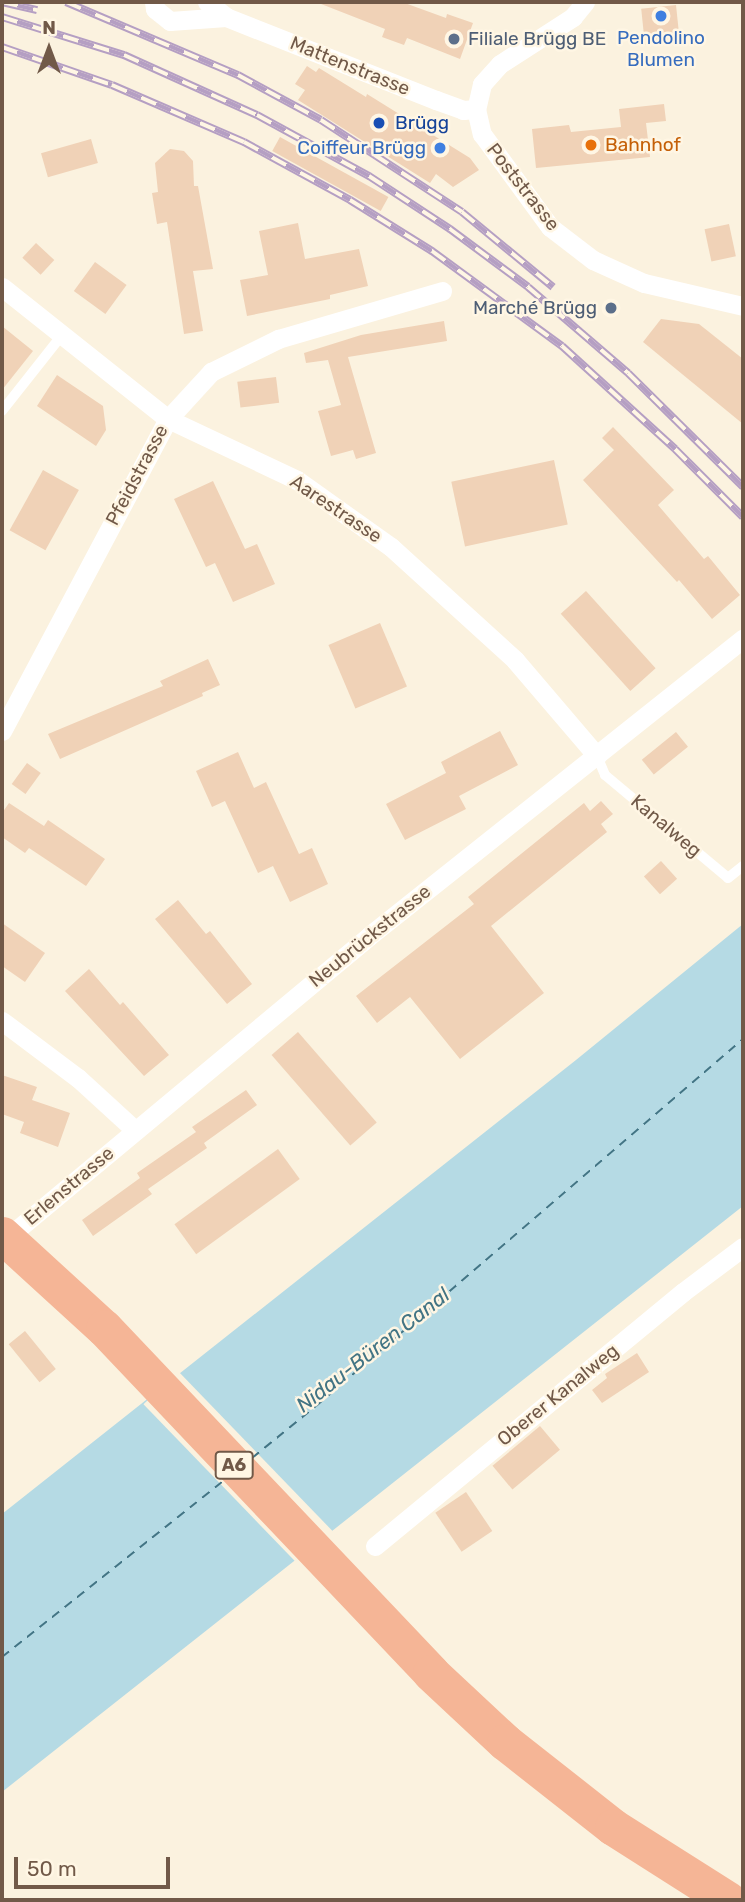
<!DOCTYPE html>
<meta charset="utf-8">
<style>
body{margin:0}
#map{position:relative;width:745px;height:1902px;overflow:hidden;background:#fbf2df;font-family:Rubik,sans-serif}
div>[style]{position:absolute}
.water>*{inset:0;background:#b5dae4}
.pier>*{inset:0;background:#fbf2df;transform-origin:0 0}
.ferry>*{height:2px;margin-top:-1px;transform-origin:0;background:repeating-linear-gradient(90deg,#427484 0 9px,transparent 0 16px)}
.building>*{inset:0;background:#f0d2b7;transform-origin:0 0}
.lane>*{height:10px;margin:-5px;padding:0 5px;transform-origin:5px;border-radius:5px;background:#fff}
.street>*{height:19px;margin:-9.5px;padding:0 9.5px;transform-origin:9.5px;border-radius:9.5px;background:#fff}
.highway>*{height:37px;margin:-18.5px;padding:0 18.5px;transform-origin:18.5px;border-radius:18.5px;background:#f5b596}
.rail>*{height:8px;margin-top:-4px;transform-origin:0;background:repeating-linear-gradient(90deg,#fff6e4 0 16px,#b59fc3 0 32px);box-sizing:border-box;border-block:2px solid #b59fc3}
.dots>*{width:19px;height:19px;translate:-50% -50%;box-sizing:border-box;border:4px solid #fff6e4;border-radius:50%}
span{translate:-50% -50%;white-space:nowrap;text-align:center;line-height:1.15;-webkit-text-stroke:5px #fff6e4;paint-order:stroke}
.shield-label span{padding:2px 5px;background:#fff6e4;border:2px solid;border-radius:5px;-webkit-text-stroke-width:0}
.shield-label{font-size:18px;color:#715948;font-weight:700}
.shop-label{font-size:19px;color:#366cbe}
.right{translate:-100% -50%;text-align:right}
.service-label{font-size:19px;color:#4e5e75}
.left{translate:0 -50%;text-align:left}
.street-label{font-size:19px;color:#715948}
.transit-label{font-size:19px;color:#164399}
.food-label{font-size:19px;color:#c56008}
.water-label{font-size:21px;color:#427484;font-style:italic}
.frame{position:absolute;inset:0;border:4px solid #715948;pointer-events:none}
.north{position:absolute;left:14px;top:14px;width:70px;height:70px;-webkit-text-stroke:5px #fff6e4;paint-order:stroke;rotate:0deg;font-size:19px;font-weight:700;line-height:28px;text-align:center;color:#715948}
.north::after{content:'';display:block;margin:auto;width:24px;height:32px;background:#715948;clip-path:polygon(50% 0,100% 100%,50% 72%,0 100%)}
.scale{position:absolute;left:14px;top:1857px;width:156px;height:32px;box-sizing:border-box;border:4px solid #715948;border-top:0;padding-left:9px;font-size:21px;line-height:24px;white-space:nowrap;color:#715948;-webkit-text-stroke:5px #fff6e4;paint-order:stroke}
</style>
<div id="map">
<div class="water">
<div style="clip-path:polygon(743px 924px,743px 1206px,2px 1792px,2px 1514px,576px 1060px)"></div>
</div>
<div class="pier">
<div style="left:178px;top:1371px;width:228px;height:48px;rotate:46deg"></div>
</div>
<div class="ferry">
<div style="left:252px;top:1458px;width:82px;rotate:-39.1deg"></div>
<div style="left:316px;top:1406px;width:563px;rotate:-40.68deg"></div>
<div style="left:2px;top:1657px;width:283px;rotate:-38.5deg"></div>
</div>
<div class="building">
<div style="clip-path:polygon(316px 2px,402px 2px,446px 18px,447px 14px,473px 23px,460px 59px,407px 38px,404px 45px,382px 37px,385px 29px)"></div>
<div style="left:676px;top:5px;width:36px;height:35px;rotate:84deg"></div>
<div style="clip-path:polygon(307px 66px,316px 72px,319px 68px,366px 97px,367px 94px,470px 158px,479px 170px,453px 187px,436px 174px,430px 183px,298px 100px,305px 90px,295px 84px)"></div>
<div style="clip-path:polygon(664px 104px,666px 121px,646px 123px,650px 157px,536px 168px,532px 129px,569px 125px,571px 132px,621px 127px,619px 109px)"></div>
<div style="left:280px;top:137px;width:124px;height:16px;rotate:29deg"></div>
<div style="left:91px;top:139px;width:25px;height:52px;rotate:74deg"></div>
<div style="clip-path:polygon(170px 149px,184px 151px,193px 161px,194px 186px,198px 186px,213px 269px,193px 271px,203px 331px,184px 334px,167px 222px,157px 224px,152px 193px,158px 192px,155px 163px)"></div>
<div style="clip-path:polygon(298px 223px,305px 259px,359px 249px,368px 286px,330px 295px,330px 299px,247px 316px,240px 280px,268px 275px,259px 231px)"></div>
<div style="left:729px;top:224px;width:33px;height:25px;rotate:78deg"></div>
<div style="left:36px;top:243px;width:25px;height:20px;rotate:43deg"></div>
<div style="left:95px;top:262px;width:39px;height:36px;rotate:36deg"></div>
<div style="clip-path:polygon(661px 319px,699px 324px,743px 359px,743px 424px,643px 342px)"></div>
<div style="clip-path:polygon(444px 321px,447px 341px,348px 357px,376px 453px,356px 459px,353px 450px,331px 456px,318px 411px,341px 405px,328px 360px,306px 363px,304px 353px,361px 335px)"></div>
<div style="clip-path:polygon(2px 326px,33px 351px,2px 390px)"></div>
<div style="clip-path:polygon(57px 375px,103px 406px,106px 430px,96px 446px,37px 406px)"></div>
<div style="left:276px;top:377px;width:26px;height:39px;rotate:83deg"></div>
<div style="clip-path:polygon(613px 427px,674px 490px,658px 505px,704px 559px,708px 556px,740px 595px,712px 619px,679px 580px,677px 582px,583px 480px,614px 450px,602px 438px)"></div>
<div style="left:554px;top:460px;width:66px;height:105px;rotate:78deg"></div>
<div style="left:43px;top:470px;width:41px;height:69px;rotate:29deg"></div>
<div style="clip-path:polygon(213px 481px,245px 549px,257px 544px,275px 584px,233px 602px,215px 563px,206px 567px,174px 499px)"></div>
<div style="left:586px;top:591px;width:104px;height:34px;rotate:48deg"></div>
<div style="left:380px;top:623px;width:69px;height:56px;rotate:67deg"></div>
<div style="clip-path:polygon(208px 659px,220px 685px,202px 693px,203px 696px,60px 759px,48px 734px,163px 686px,160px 681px)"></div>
<div style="clip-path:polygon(500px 731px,518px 765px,459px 796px,466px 809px,405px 840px,386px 804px,446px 773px,441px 762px)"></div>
<div style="left:676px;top:732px;width:19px;height:44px;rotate:51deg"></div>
<div style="clip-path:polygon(238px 752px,254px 788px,266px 782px,299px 854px,312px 848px,328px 884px,290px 902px,273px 866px,258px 873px,225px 801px,212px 807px,196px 771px)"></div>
<div style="left:27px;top:763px;width:17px;height:26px;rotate:36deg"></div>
<div style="clip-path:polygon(601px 801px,613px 814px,601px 824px,607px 832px,491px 926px,544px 993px,460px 1059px,410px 997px,377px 1023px,356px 996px,474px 904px,468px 897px,584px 803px,590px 811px)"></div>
<div style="clip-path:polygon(9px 803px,44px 826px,48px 820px,105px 859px,86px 886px,29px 848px,25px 853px,2px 837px,2px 813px)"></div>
<div style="left:661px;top:861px;width:24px;height:23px;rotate:48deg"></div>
<div style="clip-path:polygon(178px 900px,206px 934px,210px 931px,252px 984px,227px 1004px,155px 919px)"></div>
<div style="clip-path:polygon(2px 923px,45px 953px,25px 982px,2px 966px)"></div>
<div style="clip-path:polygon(89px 969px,120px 1005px,123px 1002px,169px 1055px,144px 1076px,65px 991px)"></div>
<div style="left:298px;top:1032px;width:120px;height:35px;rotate:49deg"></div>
<div style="clip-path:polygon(2px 1075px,37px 1087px,32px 1100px,70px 1113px,58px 1147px,20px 1133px,24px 1122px,2px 1114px)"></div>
<div style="clip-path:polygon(246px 1090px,257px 1105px,204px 1143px,207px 1148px,148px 1189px,152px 1194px,93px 1236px,82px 1220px,140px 1178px,137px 1173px,196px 1132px,192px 1127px)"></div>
<div style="left:278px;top:1149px;width:37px;height:128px;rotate:54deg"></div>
<div style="left:25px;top:1331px;width:49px;height:21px;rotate:51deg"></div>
<div style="clip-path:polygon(637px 1353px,649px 1372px,602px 1403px,592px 1390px,607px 1378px,605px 1374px)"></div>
<div style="left:540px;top:1426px;width:31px;height:62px;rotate:50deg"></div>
<div style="left:466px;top:1492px;width:47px;height:37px;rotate:56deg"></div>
</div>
<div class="lane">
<div style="left:2px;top:411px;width:97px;rotate:-51.7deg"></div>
<div style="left:597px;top:756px;width:21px;rotate:67deg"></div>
<div style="left:605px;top:775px;width:160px;rotate:39.9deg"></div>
<div style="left:728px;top:878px;width:19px;rotate:-39deg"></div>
</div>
<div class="street">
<div style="left:154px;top:2px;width:7px;rotate:82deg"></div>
<div style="left:155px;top:9px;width:19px;rotate:39deg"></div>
<div style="left:170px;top:21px;width:56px;rotate:-4.1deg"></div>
<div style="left:207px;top:2px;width:24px;rotate:38deg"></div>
<div style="left:226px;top:17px;width:226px;rotate:21.6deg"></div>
<div style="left:436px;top:100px;width:29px;rotate:20deg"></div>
<div style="left:463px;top:110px;width:13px;rotate:-4deg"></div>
<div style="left:585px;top:2px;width:19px;rotate:129deg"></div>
<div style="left:573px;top:17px;width:87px;rotate:147.2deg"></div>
<div style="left:500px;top:64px;width:27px;rotate:132deg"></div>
<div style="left:482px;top:84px;width:26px;rotate:103deg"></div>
<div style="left:476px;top:109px;width:26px;rotate:77deg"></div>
<div style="left:482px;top:134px;width:115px;rotate:53.8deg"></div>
<div style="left:550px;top:227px;width:54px;rotate:37.5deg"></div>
<div style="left:593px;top:260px;width:56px;rotate:24.3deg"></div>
<div style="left:644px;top:283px;width:102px;rotate:13.1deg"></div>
<div style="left:2px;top:287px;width:212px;rotate:38.5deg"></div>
<div style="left:168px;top:419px;width:143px;rotate:25.3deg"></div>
<div style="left:297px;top:480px;width:115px;rotate:35.5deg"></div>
<div style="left:391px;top:547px;width:168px;rotate:42.3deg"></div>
<div style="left:515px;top:660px;width:126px;rotate:49.5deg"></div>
<div style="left:2px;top:731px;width:353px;rotate:-62deg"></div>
<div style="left:168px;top:419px;width:64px;rotate:-47.5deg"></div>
<div style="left:211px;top:372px;width:75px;rotate:-26.2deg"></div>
<div style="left:278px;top:339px;width:171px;rotate:-16.3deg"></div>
<div style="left:2px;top:1021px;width:95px;rotate:36.9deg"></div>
<div style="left:78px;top:1078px;width:77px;rotate:42.4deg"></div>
<div style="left:2px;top:1242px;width:478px;rotate:-39.8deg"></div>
<div style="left:369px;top:936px;width:478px;rotate:-38.5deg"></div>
<div style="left:375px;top:1546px;width:399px;rotate:-39.5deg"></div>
<div style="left:683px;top:1292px;width:75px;rotate:-36.9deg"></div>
</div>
<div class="highway">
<div style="left:2px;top:1235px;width:138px;rotate:42.4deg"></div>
<div style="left:104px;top:1328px;width:475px;rotate:46.5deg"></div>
<div style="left:431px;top:1673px;width:101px;rotate:43deg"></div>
<div style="left:505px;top:1742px;width:137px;rotate:38.2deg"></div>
<div style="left:613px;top:1827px;width:136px;rotate:32.4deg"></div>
</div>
<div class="rail">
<div style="left:2px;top:2px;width:36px;rotate:13deg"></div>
<div style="left:66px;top:2px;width:187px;rotate:23deg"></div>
<div style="left:238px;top:75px;width:94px;rotate:28.5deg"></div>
<div style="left:321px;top:120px;width:168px;rotate:33.1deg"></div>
<div style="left:462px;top:212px;width:118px;rotate:39.5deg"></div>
<div style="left:2px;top:17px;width:128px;rotate:17.3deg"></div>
<div style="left:124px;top:55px;width:146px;rotate:24.3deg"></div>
<div style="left:257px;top:115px;width:128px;rotate:28.6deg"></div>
<div style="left:369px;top:176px;width:97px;rotate:33.2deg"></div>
<div style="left:450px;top:229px;width:97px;rotate:36.6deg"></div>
<div style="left:528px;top:287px;width:132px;rotate:40.7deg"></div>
<div style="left:628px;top:373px;width:162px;rotate:44.7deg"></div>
<div style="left:2px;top:47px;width:116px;rotate:19.1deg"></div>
<div style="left:112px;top:85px;width:144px;rotate:23.4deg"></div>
<div style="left:244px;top:142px;width:121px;rotate:28.7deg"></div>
<div style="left:350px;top:200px;width:97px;rotate:31.9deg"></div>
<div style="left:432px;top:251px;width:161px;rotate:36.2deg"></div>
<div style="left:562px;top:346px;width:153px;rotate:42.3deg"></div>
<div style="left:675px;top:449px;width:96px;rotate:45deg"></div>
</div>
<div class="dots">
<div style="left:661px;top:16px;background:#3f7fe0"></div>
<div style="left:454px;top:39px;background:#5c6f8a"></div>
<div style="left:379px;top:123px;background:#1a4fb4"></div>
<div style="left:591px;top:145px;background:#e8710a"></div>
<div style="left:440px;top:148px;background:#3f7fe0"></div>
<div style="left:611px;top:308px;background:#5c6f8a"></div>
</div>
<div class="shield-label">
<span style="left:234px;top:1465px">A6</span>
</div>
<div class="shop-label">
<span style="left:661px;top:49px">Pendolino<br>Blumen</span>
<span class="right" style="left:426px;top:148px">Coiffeur Brügg</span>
</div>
<div class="service-label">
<span class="left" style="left:468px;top:39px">Filiale Brügg BE</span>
<span class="right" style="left:597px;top:308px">Marché Brügg</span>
</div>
<div class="street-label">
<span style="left:350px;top:66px;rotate:22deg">Mattenstrasse</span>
<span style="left:523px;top:187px;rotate:52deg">Poststrasse</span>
<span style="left:137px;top:475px;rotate:-62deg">Pfeidstrasse</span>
<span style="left:336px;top:509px;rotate:34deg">Aarestrasse</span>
<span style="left:666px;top:826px;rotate:40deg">Kanalweg</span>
<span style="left:370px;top:936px;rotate:-39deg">Neubrückstrasse</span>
<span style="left:69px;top:1186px;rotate:-40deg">Erlenstrasse</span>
<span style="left:558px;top:1395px;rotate:-39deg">Oberer Kanalweg</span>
</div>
<div class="transit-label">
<span class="left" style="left:395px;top:123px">Brügg</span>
</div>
<div class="food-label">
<span class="left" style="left:605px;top:145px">Bahnhof</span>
</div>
<div class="water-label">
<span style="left:373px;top:1350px;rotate:-38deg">Nidau-Büren Canal</span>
</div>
<div class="frame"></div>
<div class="north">N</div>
<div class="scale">50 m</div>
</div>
